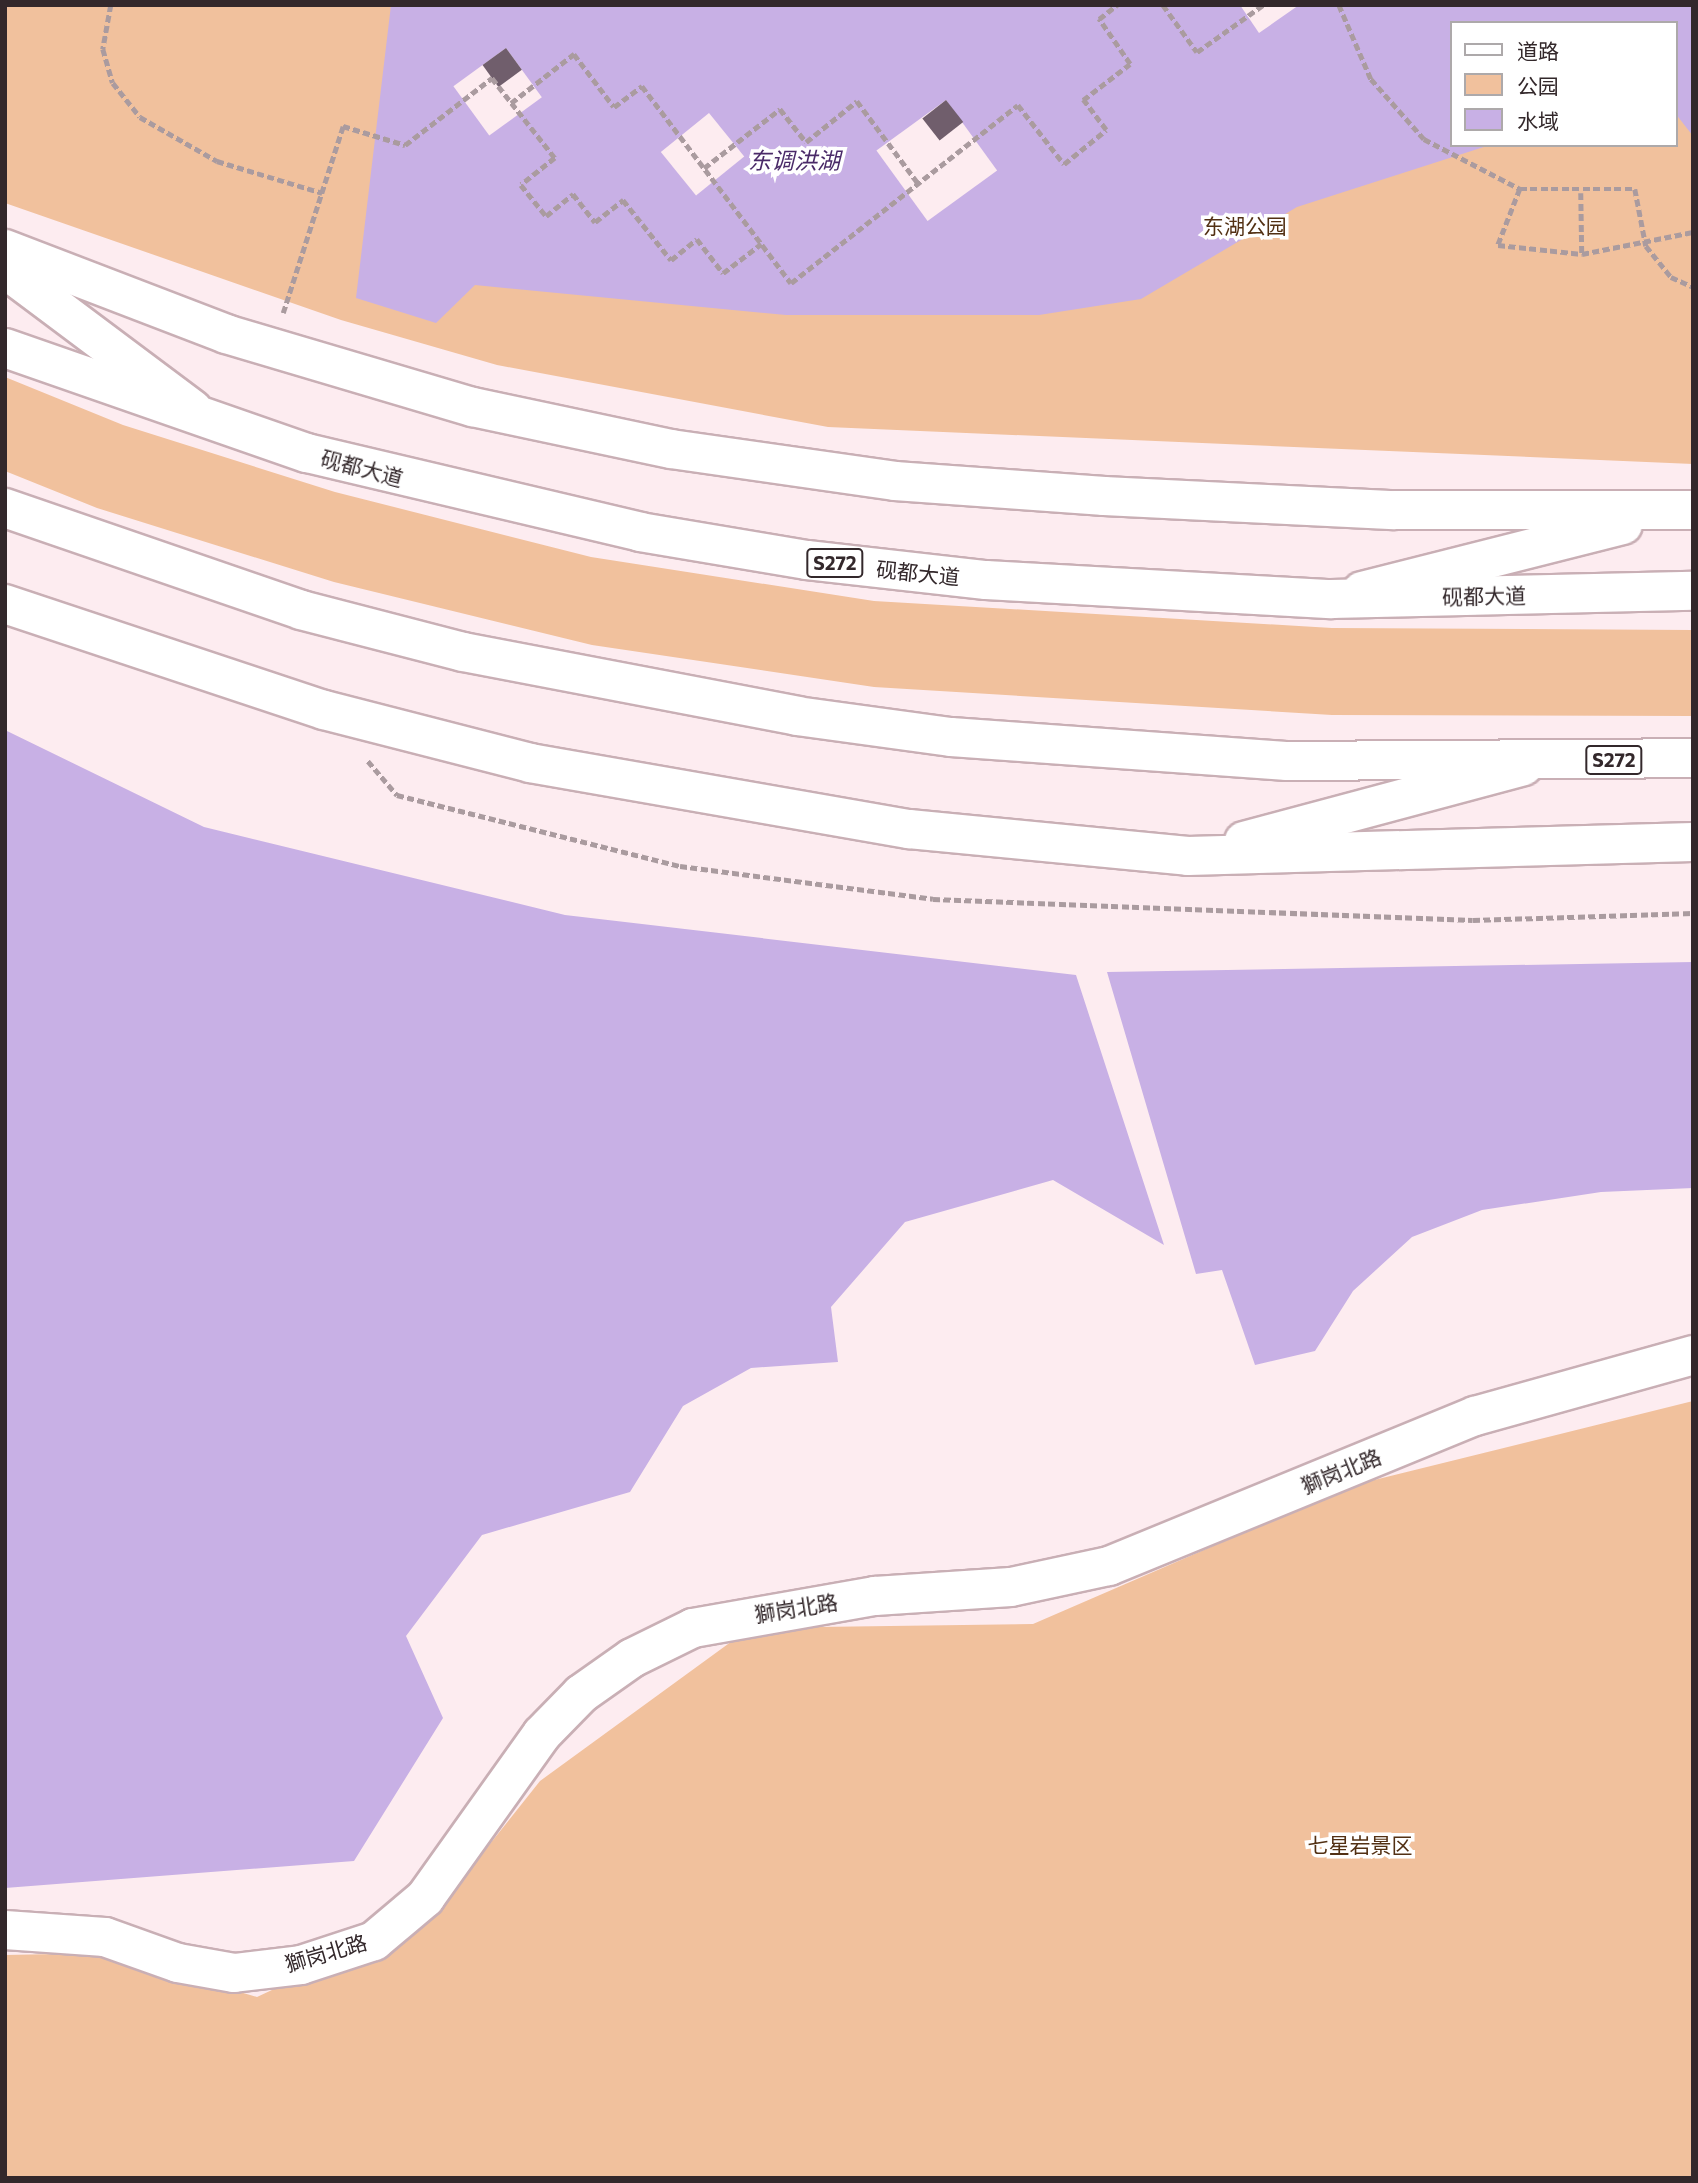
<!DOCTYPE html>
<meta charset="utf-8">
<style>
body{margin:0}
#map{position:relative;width:1698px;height:2183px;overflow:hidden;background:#fdecf0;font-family:Commissioner,"Noto Sans SC",sans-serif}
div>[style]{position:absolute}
.green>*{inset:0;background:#f1c19d}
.water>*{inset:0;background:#c8b0e5}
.pier>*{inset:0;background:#fdecf0;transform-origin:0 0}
.building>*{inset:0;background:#705e6c;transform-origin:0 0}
.path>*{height:4.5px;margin-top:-2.25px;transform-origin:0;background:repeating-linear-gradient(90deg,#aa9b9f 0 7px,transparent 0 10.5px)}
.roads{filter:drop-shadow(2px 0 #c9afb5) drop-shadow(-2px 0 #c9afb5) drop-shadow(0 2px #c9afb5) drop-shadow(0 -2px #c9afb5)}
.street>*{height:38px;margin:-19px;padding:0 19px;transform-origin:19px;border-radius:19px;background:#fff}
.secondary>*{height:38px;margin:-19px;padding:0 19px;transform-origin:19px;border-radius:19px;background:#fff}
.primary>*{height:38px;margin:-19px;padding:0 19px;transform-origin:19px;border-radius:19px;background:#fff}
span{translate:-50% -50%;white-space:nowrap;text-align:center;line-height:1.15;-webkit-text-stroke:7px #fff;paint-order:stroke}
.shield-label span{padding:2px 5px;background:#fff;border:2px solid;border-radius:5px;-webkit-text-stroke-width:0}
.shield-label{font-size:19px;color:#33282b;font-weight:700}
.park-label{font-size:21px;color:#523013}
.street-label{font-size:21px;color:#33282b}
.water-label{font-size:23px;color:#4a2a68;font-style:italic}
.frame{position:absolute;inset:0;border:7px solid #33282b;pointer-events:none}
.legend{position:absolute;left:1450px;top:21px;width:228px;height:126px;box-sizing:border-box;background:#fff;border:2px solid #ada9aa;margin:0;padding:9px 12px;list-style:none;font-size:21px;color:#33282b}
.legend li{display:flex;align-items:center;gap:14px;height:35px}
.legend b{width:35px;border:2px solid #ada9aa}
</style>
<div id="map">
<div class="green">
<div style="clip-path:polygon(evenodd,5px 5px,1693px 5px,1693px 464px,828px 427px,497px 365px,341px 320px,5px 203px,5px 5px,1451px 23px,1675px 23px,1675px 145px,1451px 145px,1451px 23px)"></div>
<div style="clip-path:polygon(5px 377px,123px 425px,335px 492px,591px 557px,874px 601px,1332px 628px,1693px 630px,1693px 716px,1332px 715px,874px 687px,592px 645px,334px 582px,97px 508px,5px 471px)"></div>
<div style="clip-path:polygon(1693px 1401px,1693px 2178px,5px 2178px,5px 1955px,108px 1953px,257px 1997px,434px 1914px,540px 1781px,750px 1628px,1033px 1624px,1354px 1485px)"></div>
</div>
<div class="water">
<div style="clip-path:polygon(391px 5px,1693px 5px,1693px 136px,1675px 113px,1675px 23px,1451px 23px,1451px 145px,1490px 145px,1297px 207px,1141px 299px,1039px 315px,786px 315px,475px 285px,436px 323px,356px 298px)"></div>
<div style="clip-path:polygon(7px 731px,204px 827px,565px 915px,1076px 975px,1164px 1245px,1053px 1180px,905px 1222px,831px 1307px,838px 1362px,751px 1368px,683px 1406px,630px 1492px,482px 1535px,406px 1636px,443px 1718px,354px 1861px,5px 1888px)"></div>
<div style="clip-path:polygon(1693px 962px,1693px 1188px,1601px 1192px,1482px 1210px,1412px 1237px,1353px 1291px,1315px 1351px,1255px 1365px,1222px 1270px,1196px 1274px,1107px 972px)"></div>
</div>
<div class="pier">
<div style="clip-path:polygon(1240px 5px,1299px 5px,1259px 33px)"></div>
<div style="left:506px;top:48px;width:61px;height:65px;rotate:54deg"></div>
<div style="left:946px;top:100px;width:87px;height:86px;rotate:54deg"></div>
<div style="left:709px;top:113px;width:56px;height:62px;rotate:51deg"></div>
</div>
<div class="building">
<div style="left:506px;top:48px;width:27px;height:29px;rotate:54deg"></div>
<div style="left:946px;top:100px;width:28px;height:30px;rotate:52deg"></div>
</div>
<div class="path">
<div style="left:111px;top:5px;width:45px;rotate:100.3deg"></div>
<div style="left:103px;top:49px;width:35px;rotate:74deg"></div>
<div style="left:113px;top:83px;width:43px;rotate:51.5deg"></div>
<div style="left:140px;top:117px;width:89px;rotate:29.7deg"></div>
<div style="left:217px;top:161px;width:110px;rotate:16.9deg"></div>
<div style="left:1163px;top:5px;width:58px;rotate:54.1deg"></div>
<div style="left:1197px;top:52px;width:81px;rotate:-35.5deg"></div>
<div style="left:1339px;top:5px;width:81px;rotate:66.6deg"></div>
<div style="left:1371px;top:79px;width:80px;rotate:48.5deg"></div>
<div style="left:1424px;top:139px;width:108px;rotate:27.5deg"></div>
<div style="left:1520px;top:189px;width:115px"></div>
<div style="left:1635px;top:189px;width:58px;rotate:79.1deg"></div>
<div style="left:1646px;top:246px;width:40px;rotate:51deg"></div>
<div style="left:1671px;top:277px;width:24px;rotate:24deg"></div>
<div style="left:511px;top:103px;width:80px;rotate:-37.9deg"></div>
<div style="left:574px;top:54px;width:66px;rotate:53deg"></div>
<div style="left:614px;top:107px;width:35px;rotate:-37deg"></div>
<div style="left:642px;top:86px;width:247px;rotate:52.9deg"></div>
<div style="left:791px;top:283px;width:288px;rotate:-38.1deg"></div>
<div style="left:1018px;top:105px;width:75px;rotate:52.1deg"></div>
<div style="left:1064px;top:164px;width:54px;rotate:-39deg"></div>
<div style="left:1106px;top:130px;width:38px;rotate:-127deg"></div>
<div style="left:1083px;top:100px;width:59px;rotate:-37.5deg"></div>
<div style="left:1130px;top:64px;width:55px;rotate:-124.6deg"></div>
<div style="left:1099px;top:19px;width:23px;rotate:-38deg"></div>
<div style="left:704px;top:168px;width:96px;rotate:-37.8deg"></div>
<div style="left:780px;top:109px;width:42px;rotate:51.8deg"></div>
<div style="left:806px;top:142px;width:65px;rotate:-38.8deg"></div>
<div style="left:857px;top:101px;width:102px;rotate:53.4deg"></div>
<div style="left:1520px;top:189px;width:60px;rotate:111.4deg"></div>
<div style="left:1498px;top:245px;width:84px;rotate:6.1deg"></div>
<div style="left:1582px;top:254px;width:113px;rotate:-11.2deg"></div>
<div style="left:1581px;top:193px;width:61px;rotate:89.1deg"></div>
<div style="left:283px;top:313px;width:196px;rotate:-72.2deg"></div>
<div style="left:343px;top:126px;width:65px;rotate:17deg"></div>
<div style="left:405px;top:145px;width:110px;rotate:-37.6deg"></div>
<div style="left:492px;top:78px;width:102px;rotate:51.8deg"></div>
<div style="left:555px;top:158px;width:43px;rotate:141.5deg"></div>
<div style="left:521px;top:185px;width:40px;rotate:51deg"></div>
<div style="left:546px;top:216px;width:35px;rotate:-39deg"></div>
<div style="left:573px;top:194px;width:36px;rotate:52deg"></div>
<div style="left:595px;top:222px;width:36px;rotate:-38deg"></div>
<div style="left:623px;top:200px;width:77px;rotate:51.3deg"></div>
<div style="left:671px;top:260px;width:33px;rotate:-39deg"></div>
<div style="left:697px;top:239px;width:43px;rotate:52.6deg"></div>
<div style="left:723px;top:273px;width:48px;rotate:-37.3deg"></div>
<div style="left:368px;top:761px;width:45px;rotate:49.5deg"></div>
<div style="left:397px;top:795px;width:292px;rotate:14.1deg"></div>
<div style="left:680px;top:866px;width:255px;rotate:7.4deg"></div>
<div style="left:933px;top:899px;width:540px;rotate:2.23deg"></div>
<div style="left:1473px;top:920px;width:220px;rotate:-1.8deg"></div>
</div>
<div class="roads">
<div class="street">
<div style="left:5px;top:1930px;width:100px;rotate:4deg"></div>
<div style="left:105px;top:1937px;width:77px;rotate:19.6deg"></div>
<div style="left:178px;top:1963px;width:57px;rotate:10.1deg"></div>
<div style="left:234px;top:1973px;width:67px;rotate:-6.8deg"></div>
<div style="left:301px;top:1965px;width:77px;rotate:-18.2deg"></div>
<div style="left:374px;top:1941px;width:67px;rotate:-40.1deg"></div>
<div style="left:425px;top:1898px;width:201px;rotate:-54.5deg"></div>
<div style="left:542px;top:1734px;width:56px;rotate:-45.7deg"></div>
<div style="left:581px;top:1694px;width:62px;rotate:-35.2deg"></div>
<div style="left:632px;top:1658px;width:68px;rotate:-26.2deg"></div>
<div style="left:693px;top:1628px;width:185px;rotate:-10deg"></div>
<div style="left:875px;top:1596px;width:136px;rotate:-3.8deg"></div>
<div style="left:1011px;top:1587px;width:100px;rotate:-12.1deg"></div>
<div style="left:1109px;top:1566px;width:396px;rotate:-22.3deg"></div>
<div style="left:1475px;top:1416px;width:226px;rotate:-15.6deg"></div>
</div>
<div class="secondary">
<div style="left:5px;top:249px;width:237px;rotate:21deg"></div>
<div style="left:226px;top:334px;width:258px;rotate:16.5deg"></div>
<div style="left:473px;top:407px;width:202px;rotate:12deg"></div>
<div style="left:671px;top:449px;width:226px;rotate:8.1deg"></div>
<div style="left:895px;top:481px;width:210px;rotate:4.1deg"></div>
<div style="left:1104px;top:496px;width:291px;rotate:2.8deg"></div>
<div style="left:1395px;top:510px;width:298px"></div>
<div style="left:5px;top:269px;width:234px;rotate:36.8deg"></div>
<div style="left:1362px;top:591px;width:269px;rotate:-14.2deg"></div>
<div style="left:5px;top:604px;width:336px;rotate:18.4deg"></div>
<div style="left:324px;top:710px;width:213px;rotate:14.4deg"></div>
<div style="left:530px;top:763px;width:385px;rotate:9.9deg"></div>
<div style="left:909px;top:829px;width:280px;rotate:5.5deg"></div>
<div style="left:1188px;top:856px;width:505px;rotate:-1.59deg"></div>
<div style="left:1244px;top:841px;width:289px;rotate:-15deg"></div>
</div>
<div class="primary">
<div style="left:5px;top:348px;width:320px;rotate:19.2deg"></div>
<div style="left:307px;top:453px;width:342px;rotate:13.3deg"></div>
<div style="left:640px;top:532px;width:169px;rotate:9.5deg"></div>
<div style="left:807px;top:560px;width:180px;rotate:6.4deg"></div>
<div style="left:986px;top:580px;width:346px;rotate:3.2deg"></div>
<div style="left:1331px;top:599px;width:362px;rotate:-1.3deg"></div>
<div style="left:5px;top:508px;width:313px;rotate:19deg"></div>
<div style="left:301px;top:610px;width:167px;rotate:14.5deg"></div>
<div style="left:463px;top:652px;width:340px;rotate:10.8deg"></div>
<div style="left:797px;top:716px;width:155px;rotate:7.8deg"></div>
<div style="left:951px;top:737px;width:337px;rotate:4.1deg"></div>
<div style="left:1287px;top:761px;width:406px;rotate:-0.4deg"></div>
</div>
</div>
<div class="shield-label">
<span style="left:835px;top:563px">S272</span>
<span style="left:1614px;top:760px">S272</span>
</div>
<div class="park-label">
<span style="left:1245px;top:226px">东湖公园</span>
<span style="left:1360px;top:1845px">七星岩景区</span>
</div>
<div class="street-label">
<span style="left:362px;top:468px;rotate:15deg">砚都大道</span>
<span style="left:918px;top:573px;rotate:6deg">砚都大道</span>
<span style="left:1484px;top:596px;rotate:-1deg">砚都大道</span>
<span style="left:1341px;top:1471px;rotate:-22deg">獅岗北路</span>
<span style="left:796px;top:1608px;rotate:-9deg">獅岗北路</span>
<span style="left:326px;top:1953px;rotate:-16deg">獅岗北路</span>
</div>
<div class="water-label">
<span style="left:794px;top:160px">东调洪湖</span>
</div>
<div class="frame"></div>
<ul class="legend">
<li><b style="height:9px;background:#fff"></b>道路</li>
<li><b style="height:19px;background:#f1c19d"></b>公园</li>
<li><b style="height:19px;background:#c8b0e5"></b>水域</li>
</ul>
</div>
